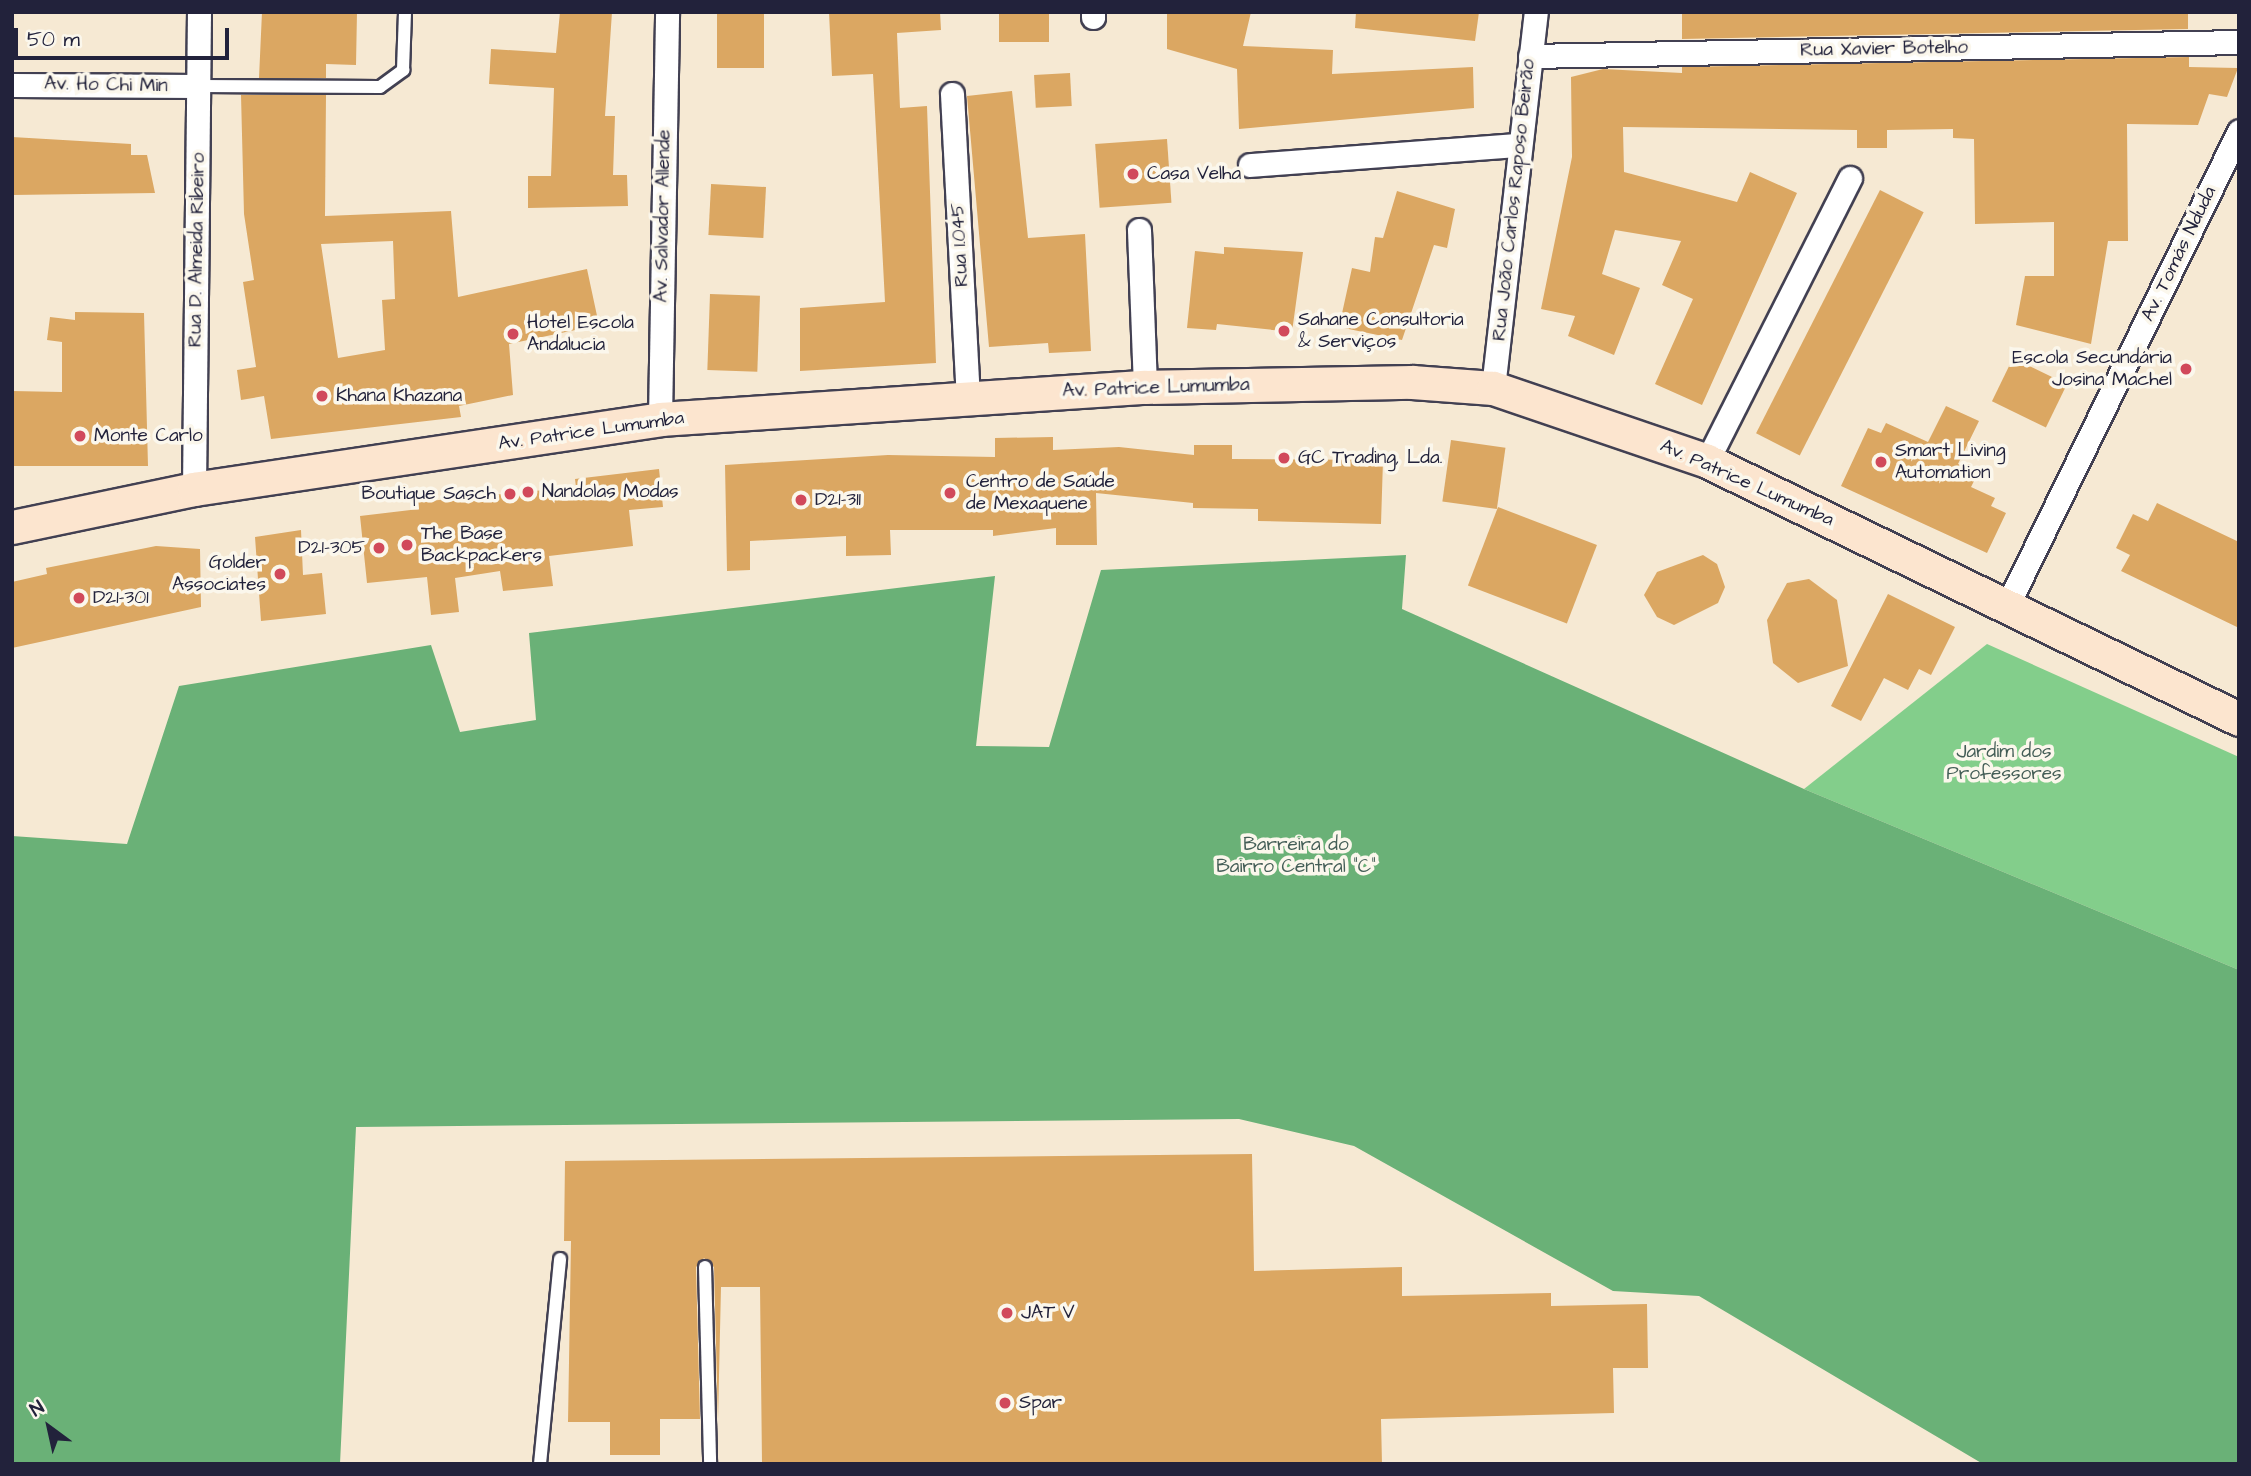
<!DOCTYPE html>
<meta charset="utf-8">
<style>
body{margin:0}
#map{position:relative;width:2251px;height:1476px;overflow:hidden;background:#f6e9d3;font-family:"Architects Daughter",sans-serif}
div>[style]{position:absolute}
.green>*{inset:0;background:#83ce8b}
.forest>*{inset:0;background:#6ab177}
.building>*{inset:0;background:#dba762;transform-origin:0 0}
.roads{filter:drop-shadow(2px 0 #424052) drop-shadow(-2px 0 #424052) drop-shadow(0 2px #424052) drop-shadow(0 -2px #424052)}
.service>*{height:12px;margin:-6px;padding:0 6px;transform-origin:6px;border-radius:6px;background:#fff}
.minor>*{height:23px;margin:-11.5px;padding:0 11.5px;transform-origin:11.5px;border-radius:11.5px;background:#fff}
.secondary>*{height:33px;margin:-16.5px;padding:0 16.5px;transform-origin:16.5px;border-radius:16.5px;background:#fce5cf}
.dots>*{width:19px;height:19px;translate:-50% -50%;box-sizing:border-box;border:4px solid #fbf7ec;border-radius:50%}
span{translate:-50% -50%;white-space:nowrap;text-align:center;line-height:1.15;-webkit-text-stroke:7px #fbf7ec;paint-order:stroke}
.street-label{font-size:19px;color:#22223b}
.poi-label{font-size:19px;color:#22223b}
.left{translate:0 -50%;text-align:left}
.right{translate:-100% -50%;text-align:right}
.park-label{font-size:19px;color:#445e57}
.frame{position:absolute;inset:0;border:14px solid #22223b;pointer-events:none}
.north{position:absolute;left:14px;top:1392px;width:70px;height:70px;-webkit-text-stroke:5px #fbf7ec;paint-order:stroke;rotate:327deg;font-size:19px;font-weight:700;line-height:28px;text-align:center;color:#22223b}
.north::after{content:'';display:block;margin:auto;width:24px;height:32px;background:#22223b;clip-path:polygon(50% 0,100% 100%,50% 72%,0 100%)}
.scale{position:absolute;left:14px;top:28px;width:215px;height:32px;box-sizing:border-box;border:4px solid #22223b;border-top:0;padding-left:9px;font-size:21px;line-height:24px;white-space:nowrap;color:#22223b;-webkit-text-stroke:5px #fbf7ec;paint-order:stroke}
</style>
<div id="map">
<div class="green">
<div style="clip-path:polygon(1987px 644px,2239px 757px,2239px 970px,1804px 789px)"></div>
</div>
<div class="forest">
<div style="clip-path:polygon(1406px 555px,1402px 609px,1804px 789px,2239px 970px,2239px 1464px,1983px 1464px,1699px 1296px,1613px 1291px,1354px 1146px,1239px 1119px,356px 1127px,340px 1464px,12px 1464px,12px 836px,127px 844px,179px 686px,431px 645px,460px 732px,536px 720px,529px 633px,995px 576px,976px 746px,1049px 747px,1101px 570px)"></div>
</div>
<div class="building">
<div style="clip-path:polygon(262px 12px,357px 12px,356px 65px,326px 64px,326px 78px,259px 78px)"></div>
<div style="clip-path:polygon(560px 12px,612px 12px,605px 116px,615px 116px,613px 175px,627px 175px,628px 206px,528px 208px,528px 176px,551px 176px,554px 88px,489px 84px,491px 49px,556px 53px)"></div>
<div style="left:717px;top:12px;width:47px;height:56px"></div>
<div style="clip-path:polygon(829px 12px,940px 12px,941px 30px,897px 33px,900px 108px,927px 106px,936px 363px,800px 371px,800px 308px,885px 302px,873px 74px,832px 76px)"></div>
<div style="left:999px;top:12px;width:50px;height:30px"></div>
<div style="clip-path:polygon(1167px 12px,1251px 12px,1243px 46px,1333px 50px,1332px 74px,1473px 67px,1474px 108px,1239px 129px,1237px 69px,1167px 49px)"></div>
<div style="clip-path:polygon(1356px 12px,1479px 12px,1475px 41px,1355px 28px)"></div>
<div style="clip-path:polygon(1682px 12px,2188px 12px,2188px 29px,1682px 39px)"></div>
<div style="clip-path:polygon(2189px 57px,2189px 67px,2238px 68px,2227px 97px,2209px 94px,2198px 125px,2127px 124px,2128px 241px,2108px 241px,2091px 344px,2016px 325px,2025px 276px,2054px 276px,2054px 222px,1975px 224px,1974px 139px,1953px 138px,1953px 129px,1887px 130px,1887px 148px,1857px 148px,1857px 130px,1623px 127px,1624px 172px,1737px 202px,1750px 172px,1797px 193px,1702px 405px,1655px 384px,1693px 299px,1662px 285px,1681px 241px,1615px 230px,1602px 274px,1640px 288px,1614px 355px,1568px 336px,1575px 316px,1541px 309px,1572px 157px,1571px 77px,1603px 69px,1682px 73px,1682px 67px)"></div>
<div style="left:1070px;top:73px;width:33px;height:36px;rotate:87deg"></div>
<div style="clip-path:polygon(1012px 91px,1028px 238px,1085px 234px,1091px 351px,1049px 353px,1048px 343px,989px 347px,967px 96px)"></div>
<div style="clip-path:polygon(evenodd,241px 95px,326px 95px,325px 216px,451px 211px,458px 297px,587px 269px,599px 325px,509px 344px,513px 395px,459px 406px,461px 417px,271px 439px,264px 396px,241px 400px,237px 370px,256px 367px,243px 282px,254px 280px,244px 214px,241px 95px,393px 241px,395px 299px,382px 300px,385px 350px,338px 358px,321px 244px,393px 241px)"></div>
<div style="clip-path:polygon(12px 137px,131px 144px,131px 155px,147px 155px,155px 193px,12px 195px)"></div>
<div style="left:1167px;top:139px;width:64px;height:72px;rotate:86deg"></div>
<div style="left:766px;top:187px;width:51px;height:55px;rotate:93deg"></div>
<div style="left:1880px;top:190px;width:49px;height:273px;rotate:27deg"></div>
<div style="clip-path:polygon(1397px 191px,1455px 209px,1447px 248px,1434px 245px,1402px 340px,1339px 327px,1352px 268px,1370px 272px,1375px 237px,1383px 238px)"></div>
<div style="clip-path:polygon(1224px 247px,1303px 252px,1292px 332px,1217px 324px,1216px 330px,1187px 328px,1195px 251px,1224px 254px)"></div>
<div style="left:710px;top:294px;width:50px;height:76px;rotate:2deg"></div>
<div style="clip-path:polygon(75px 312px,144px 313px,148px 466px,12px 466px,12px 391px,62px 392px,62px 342px,47px 340px,50px 317px,75px 320px)"></div>
<div style="left:2013px;top:358px;width:60px;height:48px;rotate:26deg"></div>
<div style="clip-path:polygon(1946px 406px,1979px 421px,1958px 464px,1978px 473px,1971px 487px,1995px 498px,1991px 506px,2006px 513px,1987px 553px,1841px 486px,1868px 428px,1881px 433px,1886px 423px,1928px 442px)"></div>
<div style="clip-path:polygon(1053px 437px,1053px 450px,1119px 447px,1194px 455px,1194px 445px,1232px 445px,1232px 459px,1383px 460px,1381px 524px,1258px 521px,1258px 509px,1193px 508px,1193px 503px,1096px 493px,1097px 545px,1056px 545px,1056px 528px,993px 536px,993px 530px,890px 530px,891px 555px,846px 556px,846px 536px,750px 541px,750px 570px,727px 571px,725px 465px,888px 455px,995px 457px,995px 438px)"></div>
<div style="left:1451px;top:440px;width:55px;height:62px;rotate:8deg"></div>
<div style="clip-path:polygon(659px 469px,663px 507px,629px 510px,633px 546px,549px 556px,553px 586px,503px 591px,500px 571px,455px 578px,459px 612px,431px 615px,427px 577px,367px 583px,360px 516px,419px 509px,418px 502px,576px 487px,575px 479px)"></div>
<div style="clip-path:polygon(2157px 503px,2239px 542px,2239px 628px,2121px 571px,2130px 555px,2116px 548px,2133px 514px,2148px 521px)"></div>
<div style="left:1498px;top:507px;width:106px;height:84px;rotate:21deg"></div>
<div style="clip-path:polygon(301px 530px,303px 575px,322px 573px,326px 614px,261px 621px,255px 537px)"></div>
<div style="clip-path:polygon(156px 546px,200px 549px,201px 607px,12px 648px,12px 582px,47px 574px,46px 568px)"></div>
<div style="clip-path:polygon(1703px 555px,1717px 564px,1725px 587px,1718px 603px,1674px 625px,1657px 617px,1644px 595px,1657px 572px)"></div>
<div style="clip-path:polygon(1809px 579px,1837px 600px,1848px 666px,1798px 683px,1773px 663px,1767px 620px,1787px 583px)"></div>
<div style="clip-path:polygon(1888px 594px,1955px 627px,1931px 675px,1919px 669px,1908px 690px,1884px 678px,1861px 721px,1831px 706px)"></div>
<div style="clip-path:polygon(1252px 1154px,1254px 1271px,1402px 1267px,1402px 1296px,1551px 1293px,1551px 1306px,1647px 1304px,1648px 1368px,1613px 1368px,1614px 1413px,1381px 1419px,1382px 1464px,762px 1464px,760px 1287px,721px 1287px,718px 1420px,714px 1267px,704px 1258px,696px 1267px,700px 1419px,660px 1419px,660px 1455px,610px 1455px,610px 1422px,568px 1422px,571px 1241px,564px 1241px,565px 1161px)"></div>
</div>
<div class="roads">
<div class="service">
<div style="left:199px;top:86px;width:181px;rotate:0.3deg"></div>
<div style="left:380px;top:87px;width:29px;rotate:-36deg"></div>
<div style="left:403px;top:70px;width:58px;rotate:-88deg"></div>
<div style="left:705px;top:1267px;width:197px;rotate:88.5deg"></div>
<div style="left:540px;top:1464px;width:206px;rotate:-84.4deg"></div>
</div>
<div class="minor">
<div style="left:1093px;top:17px;width:5px;rotate:-90deg"></div>
<div style="left:1530px;top:56px;width:709px;rotate:-1.13deg"></div>
<div style="left:12px;top:85px;width:187px;rotate:0.3deg"></div>
<div style="left:952px;top:94px;width:302px;rotate:87deg"></div>
<div style="left:1250px;top:165px;width:269px;rotate:-4.3deg"></div>
<div style="left:1139px;top:230px;width:157px;rotate:87.8deg"></div>
<div style="left:1493px;top:388px;width:378px;rotate:-83.5deg"></div>
<div style="left:660px;top:419px;width:407px;rotate:-89deg"></div>
<div style="left:1707px;top:461px;width:317px;rotate:-63.2deg"></div>
<div style="left:194px;top:489px;width:477px;rotate:-89.4deg"></div>
<div style="left:2008px;top:604px;width:526px;rotate:-63.97deg"></div>
</div>
<div class="secondary">
<div style="left:12px;top:527px;width:186px;rotate:-11.8deg"></div>
<div style="left:194px;top:489px;width:471px;rotate:-8.5deg"></div>
<div style="left:660px;top:419px;width:486px;rotate:-3.8deg"></div>
<div style="left:1145px;top:387px;width:267px;rotate:-1.1deg"></div>
<div style="left:1412px;top:382px;width:81px;rotate:4.2deg"></div>
<div style="left:1493px;top:388px;width:226px;rotate:18.8deg"></div>
<div style="left:1707px;top:461px;width:591px;rotate:25.87deg"></div>
</div>
</div>
<div class="dots">
<div style="left:1133px;top:174px;background:#d1495b"></div>
<div style="left:1284px;top:331px;background:#d1495b"></div>
<div style="left:513px;top:334px;background:#d1495b"></div>
<div style="left:2186px;top:369px;background:#d1495b"></div>
<div style="left:322px;top:396px;background:#d1495b"></div>
<div style="left:80px;top:436px;background:#d1495b"></div>
<div style="left:1284px;top:458px;background:#d1495b"></div>
<div style="left:1881px;top:462px;background:#d1495b"></div>
<div style="left:528px;top:492px;background:#d1495b"></div>
<div style="left:950px;top:493px;background:#d1495b"></div>
<div style="left:510px;top:494px;background:#d1495b"></div>
<div style="left:801px;top:500px;background:#d1495b"></div>
<div style="left:407px;top:545px;background:#d1495b"></div>
<div style="left:379px;top:548px;background:#d1495b"></div>
<div style="left:280px;top:574px;background:#d1495b"></div>
<div style="left:79px;top:598px;background:#d1495b"></div>
<div style="left:1007px;top:1313px;background:#d1495b"></div>
<div style="left:1005px;top:1403px;background:#d1495b"></div>
</div>
<div class="street-label">
<span style="left:1884px;top:49px;rotate:-1deg">Rua Xavier Botelho</span>
<span style="left:106px;top:85px;rotate:1deg">Av. Ho Chi Min</span>
<span style="left:1514px;top:200px;rotate:-84deg">Rua João Carlos Raposo Beirão</span>
<span style="left:663px;top:216px;rotate:-89deg">Av. Salvador Allende</span>
<span style="left:960px;top:245px;rotate:-93deg">Rua 1.045</span>
<span style="left:197px;top:250px;rotate:-89deg">Rua D. Almeida Ribeiro</span>
<span style="left:2179px;top:254px;rotate:-64deg">Av. Tomás Nduda</span>
<span style="left:1156px;top:388px;rotate:-2deg">Av. Patrice Lumumba</span>
<span style="left:591px;top:431px;rotate:-8deg">Av. Patrice Lumumba</span>
<span style="left:1747px;top:483px;rotate:24deg">Av. Patrice Lumumba</span>
</div>
<div class="poi-label">
<span class="left" style="left:1147px;top:174px">Casa Velha</span>
<span class="left" style="left:1298px;top:331px">Sahane Consultoria<br>&amp; Serviços</span>
<span class="left" style="left:527px;top:334px">Hotel Escola<br>Andalucia</span>
<span class="right" style="left:2172px;top:369px">Escola Secundária<br>Josina Machel</span>
<span class="left" style="left:336px;top:396px">Khana Khazana</span>
<span class="left" style="left:94px;top:436px">Monte Carlo</span>
<span class="left" style="left:1895px;top:462px">Smart Living<br>Automation</span>
<span class="left" style="left:1298px;top:458px">GC Trading, Lda.</span>
<span class="left" style="left:966px;top:493px">Centro de Saúde<br>de Mexaquene</span>
<span class="left" style="left:542px;top:492px">Nandolas Modas</span>
<span class="right" style="left:496px;top:494px">Boutique Sasch</span>
<span class="left" style="left:815px;top:500px">D21-311</span>
<span class="left" style="left:421px;top:545px">The Base<br>Backpackers</span>
<span class="right" style="left:365px;top:548px">D21-305</span>
<span class="right" style="left:266px;top:574px">Golder<br>Associates</span>
<span class="left" style="left:93px;top:598px">D21-301</span>
<span class="left" style="left:1021px;top:1313px">JAT V</span>
<span class="left" style="left:1019px;top:1403px">Spar</span>
</div>
<div class="park-label">
<span style="left:2004px;top:763px">Jardim dos<br>Professores</span>
<span style="left:1296px;top:856px">Barreira do<br>Bairro Central "C"</span>
</div>
<div class="frame"></div>
<div class="north">N</div>
<div class="scale">50 m</div>
</div>
